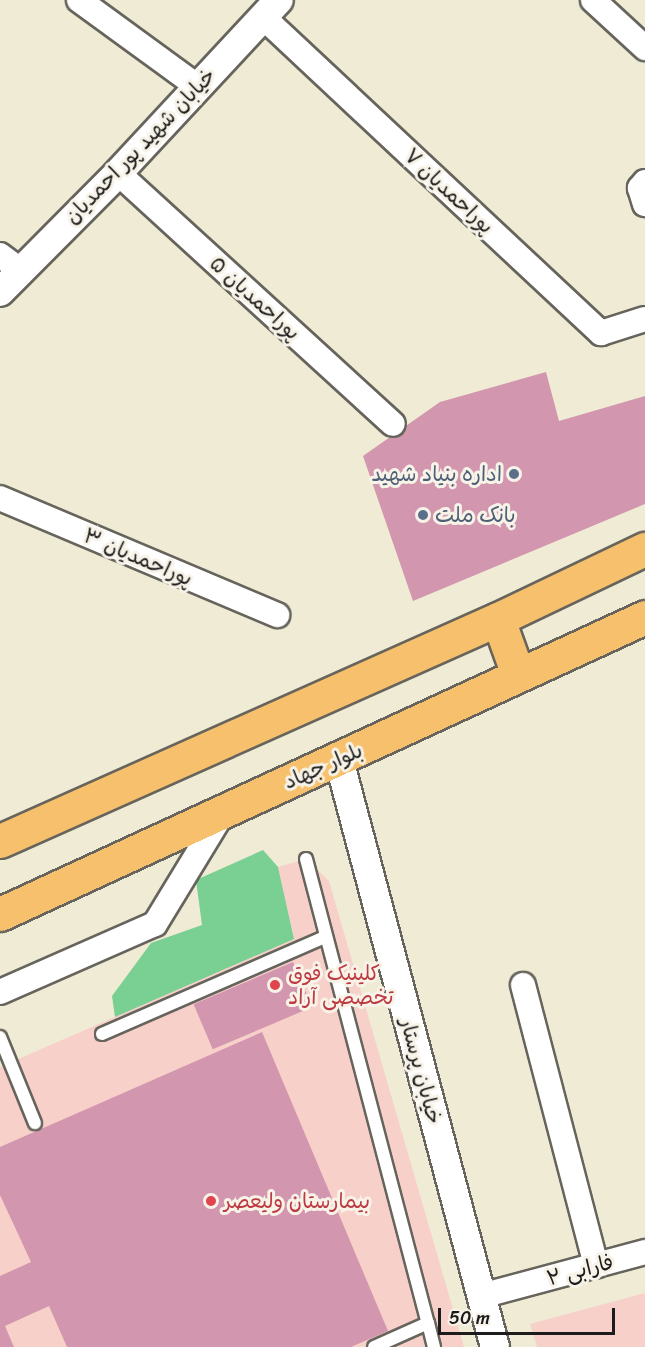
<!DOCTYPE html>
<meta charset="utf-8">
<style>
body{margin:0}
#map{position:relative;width:645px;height:1347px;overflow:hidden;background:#f0ebd4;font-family:Sriracha,"Playpen Sans Arabic",sans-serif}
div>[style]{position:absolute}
.built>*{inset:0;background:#f7d0ca}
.green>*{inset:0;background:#7acf93}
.building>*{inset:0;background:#d296ae;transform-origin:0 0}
.roads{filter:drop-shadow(2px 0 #66645c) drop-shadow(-2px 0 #66645c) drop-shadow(0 2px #66645c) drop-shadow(0 -2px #66645c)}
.service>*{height:12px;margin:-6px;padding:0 6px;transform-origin:6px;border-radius:6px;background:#fff}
.minor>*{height:24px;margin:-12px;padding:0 12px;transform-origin:12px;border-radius:12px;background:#fff}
.tertiary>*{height:28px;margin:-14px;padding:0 14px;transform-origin:14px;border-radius:14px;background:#fff}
.primary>*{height:33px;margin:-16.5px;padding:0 16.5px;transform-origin:16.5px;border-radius:16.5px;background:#f7c06c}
.dots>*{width:16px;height:16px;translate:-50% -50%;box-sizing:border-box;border:3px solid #f7f3e8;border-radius:50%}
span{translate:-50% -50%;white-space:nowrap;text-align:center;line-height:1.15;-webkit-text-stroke:6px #f7f3e8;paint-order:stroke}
.street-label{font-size:21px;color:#1c1c1c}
.service-label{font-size:21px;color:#4e5e75}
.right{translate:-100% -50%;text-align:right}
.left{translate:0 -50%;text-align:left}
.health-label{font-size:21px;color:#be3a42}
.scale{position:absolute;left:438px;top:1308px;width:177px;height:27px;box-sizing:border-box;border:3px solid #1c1c1c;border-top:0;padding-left:8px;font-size:18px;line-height:21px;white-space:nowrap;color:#1c1c1c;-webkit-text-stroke:4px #f7f3e8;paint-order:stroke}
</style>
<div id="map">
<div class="built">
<div style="clip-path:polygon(306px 859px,329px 881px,464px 1347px,0 1347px,0 1067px,294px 939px,278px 867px)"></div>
<div style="clip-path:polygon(645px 1293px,645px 1347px,537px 1347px,530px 1324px)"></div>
</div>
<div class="green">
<div style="clip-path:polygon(263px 850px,278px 867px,294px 939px,115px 1017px,112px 996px,151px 943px,202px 925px,196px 880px)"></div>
</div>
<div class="building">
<div style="clip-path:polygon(546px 372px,559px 421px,645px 396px,645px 504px,413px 601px,363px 456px,440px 402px)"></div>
<div style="left:293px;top:962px;width:49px;height:108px;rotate:67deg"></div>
<div style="clip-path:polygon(262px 1032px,388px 1331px,351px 1347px,67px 1347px,49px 1306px,5px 1326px,14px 1347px,0 1347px,0 1276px,31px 1262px,0 1195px,0 1147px)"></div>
</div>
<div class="roads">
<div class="service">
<div style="left:306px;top:859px;width:480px;rotate:75.3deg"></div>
<div style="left:428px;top:1323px;width:59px;rotate:156deg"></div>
<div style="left:102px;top:1034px;width:243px;rotate:-23.5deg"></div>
<div style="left:0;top:1037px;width:93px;rotate:67.9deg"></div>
<div style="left:428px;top:1323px;width:25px;rotate:76deg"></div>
</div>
<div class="minor">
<div style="left:79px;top:0;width:146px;rotate:36.1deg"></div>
<div style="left:593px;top:0;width:71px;rotate:42.7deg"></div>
<div style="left:263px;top:17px;width:463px;rotate:43.1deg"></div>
<div style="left:601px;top:333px;width:46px;rotate:-17.7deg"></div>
<div style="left:118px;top:173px;width:372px;rotate:42.4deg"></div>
<div style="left:645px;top:182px;width:8px;rotate:130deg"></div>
<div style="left:640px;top:188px;width:17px;rotate:73deg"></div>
<div style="left:0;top:255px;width:25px;rotate:37deg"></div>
<div style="left:0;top:498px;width:301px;rotate:22.9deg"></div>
<div style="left:523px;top:985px;width:290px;rotate:75.4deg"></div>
<div style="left:0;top:992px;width:169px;rotate:-23.7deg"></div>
<div style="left:155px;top:924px;width:135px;rotate:-58.7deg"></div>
<div style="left:481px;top:1296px;width:170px;rotate:-15deg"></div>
</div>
<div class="tertiary">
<div style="left:0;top:292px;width:168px;rotate:-45.2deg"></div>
<div style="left:118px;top:173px;width:236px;rotate:-47.1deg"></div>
<div style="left:339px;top:760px;width:607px;rotate:75.12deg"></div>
</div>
<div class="primary">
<div style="left:498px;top:619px;width:59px;rotate:70.3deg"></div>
<div style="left:0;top:841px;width:545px;rotate:-24.03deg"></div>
<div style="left:498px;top:619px;width:163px;rotate:-25.5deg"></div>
<div style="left:0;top:914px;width:710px;rotate:-24.72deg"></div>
</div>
</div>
<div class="dots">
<div style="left:514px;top:474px;background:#5c6f8a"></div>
<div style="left:423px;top:515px;background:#5c6f8a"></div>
<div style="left:275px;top:985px;background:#e0444e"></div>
<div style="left:211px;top:1201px;background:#e0444e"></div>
</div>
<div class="street-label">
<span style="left:140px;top:146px;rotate:-46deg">خیابان شهید پور احمدیان</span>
<span style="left:449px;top:191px;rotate:43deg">پوراحمدیان ۷</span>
<span style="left:255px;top:298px;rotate:42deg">پوراحمدیان ۵</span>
<span style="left:138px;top:557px;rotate:23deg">پوراحمدیان ۳</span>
<span style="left:323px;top:766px;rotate:-24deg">بلوار جهاد</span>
<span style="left:421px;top:1071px;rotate:75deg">خیابان پرستار</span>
<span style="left:580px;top:1270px;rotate:-15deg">فارابی ۲</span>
</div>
<div class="service-label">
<span class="right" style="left:502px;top:474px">اداره بنیاد شهید</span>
<span class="left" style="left:435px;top:515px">بانک ملت</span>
</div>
<div class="health-label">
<span class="left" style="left:288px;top:985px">کلینیک فوق<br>تخصصی آراد</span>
<span class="left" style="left:224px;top:1201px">بیمارستان ولیعصر</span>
</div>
<div class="scale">50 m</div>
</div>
